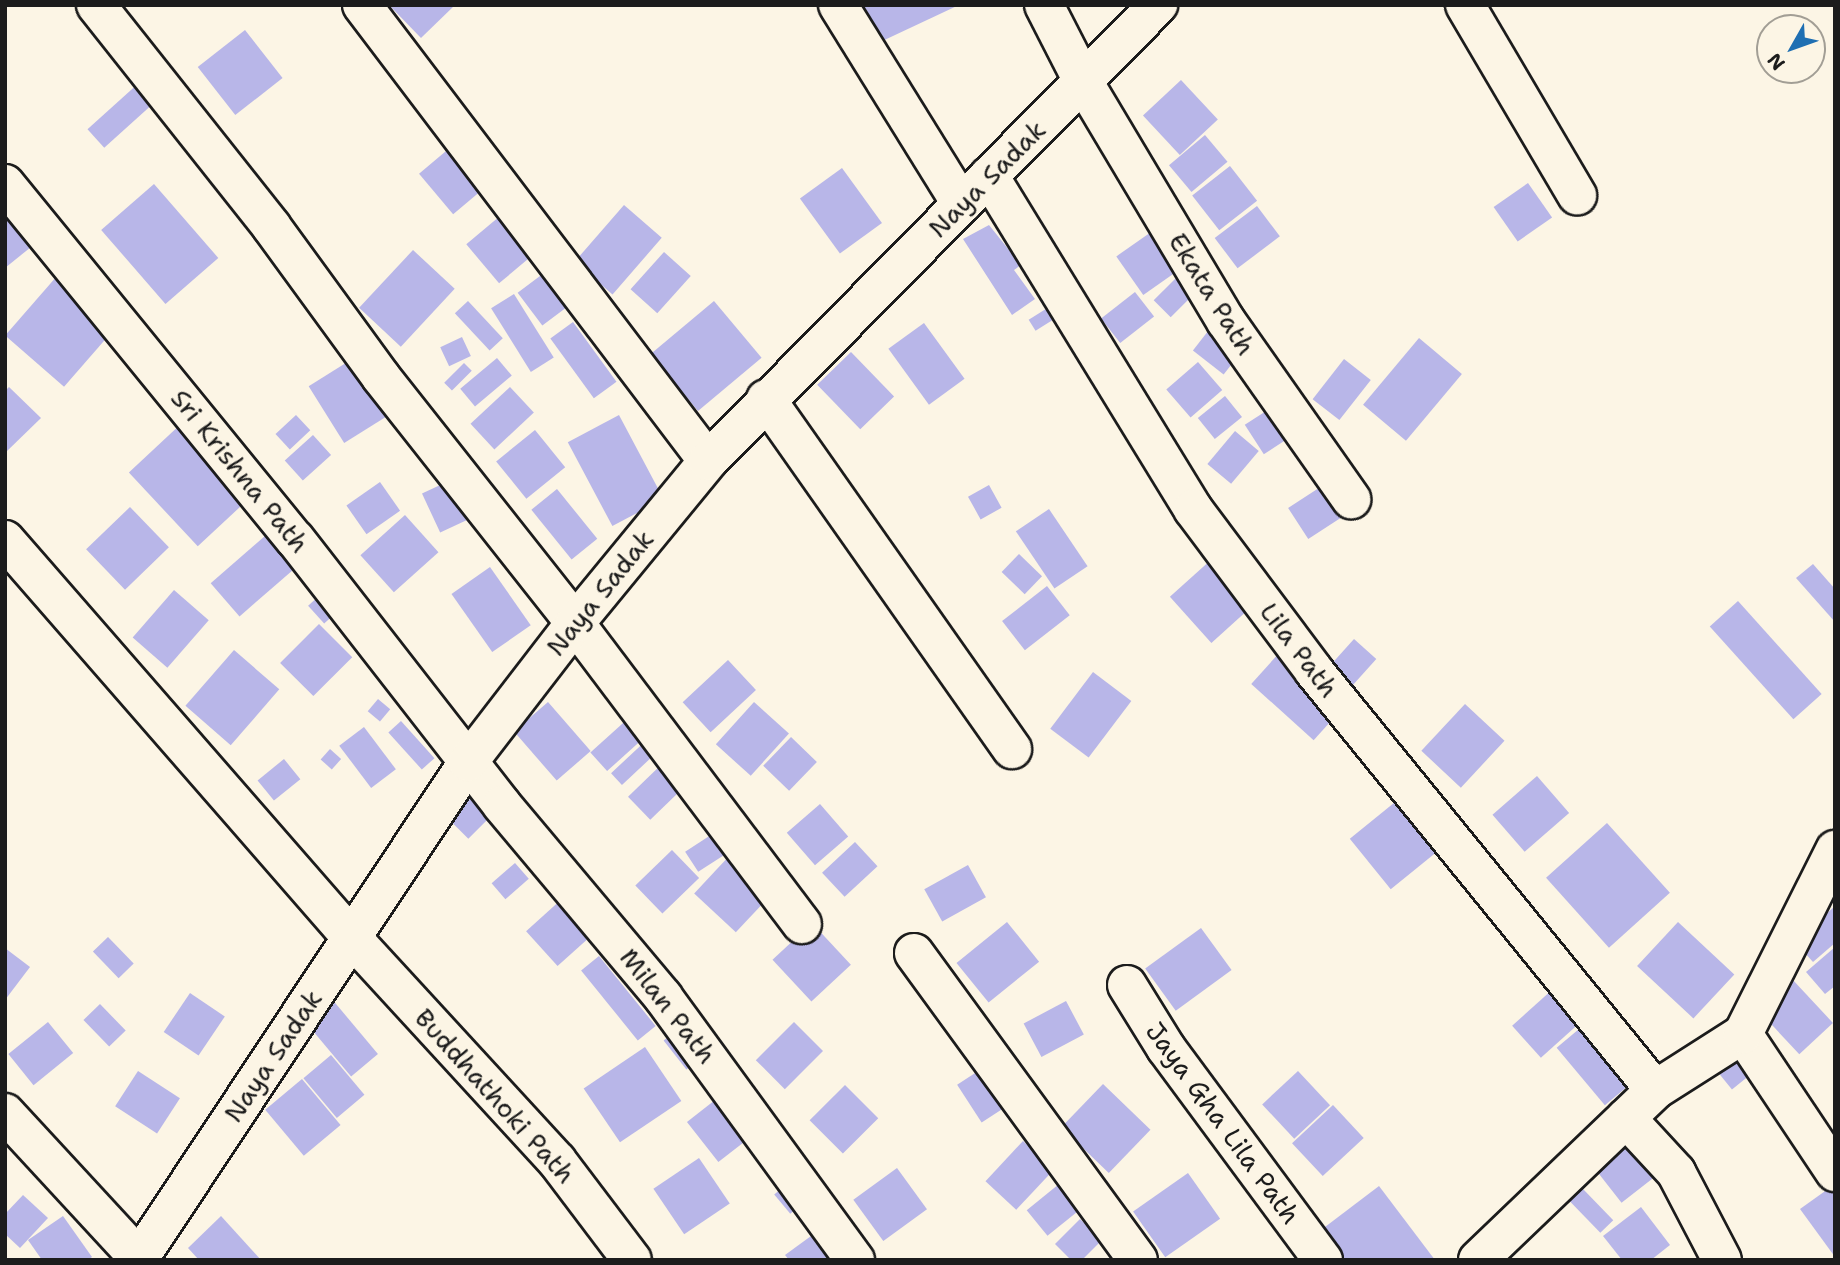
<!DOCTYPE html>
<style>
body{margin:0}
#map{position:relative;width:1840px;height:1265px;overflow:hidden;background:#fcf5e5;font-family:"Shantell Sans",sans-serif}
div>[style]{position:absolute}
.building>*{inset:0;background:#b8b6e8;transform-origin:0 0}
.roads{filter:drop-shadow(2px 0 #1c1c1c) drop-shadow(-2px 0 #1c1c1c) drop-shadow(0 2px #1c1c1c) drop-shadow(0 -2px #1c1c1c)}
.minor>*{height:38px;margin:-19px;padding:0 19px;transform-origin:19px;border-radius:19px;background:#fcf5e5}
span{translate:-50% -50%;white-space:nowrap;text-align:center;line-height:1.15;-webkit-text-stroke:5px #fcf5e5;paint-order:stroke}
.street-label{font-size:26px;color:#1c1c1c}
.frame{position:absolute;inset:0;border:7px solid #1c1c1c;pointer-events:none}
.north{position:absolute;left:1756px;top:14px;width:70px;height:70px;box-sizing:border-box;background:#fcf5e5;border:2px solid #a29e95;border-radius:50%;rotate:230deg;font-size:19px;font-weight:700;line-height:28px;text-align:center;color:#1c1c1c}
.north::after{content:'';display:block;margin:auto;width:24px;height:32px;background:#1f6fb2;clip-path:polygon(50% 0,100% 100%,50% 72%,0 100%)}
</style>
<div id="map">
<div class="building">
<div style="clip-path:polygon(389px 5px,455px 5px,421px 38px)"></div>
<div style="clip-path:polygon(861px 5px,959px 5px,878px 43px)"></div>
<div style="left:245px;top:30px;width:61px;height:60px;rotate:52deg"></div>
<div style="left:1181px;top:80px;width:54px;height:52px;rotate:47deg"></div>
<div style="left:141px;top:81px;width:25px;height:72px;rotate:48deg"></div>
<div style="left:1205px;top:135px;width:35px;height:47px;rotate:50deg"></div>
<div style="left:452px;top:146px;width:53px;height:43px;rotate:50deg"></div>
<div style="left:1230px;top:166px;width:44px;height:48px;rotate:52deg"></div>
<div style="left:842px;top:168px;width:68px;height:52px;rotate:54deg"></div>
<div style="left:1528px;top:183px;width:42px;height:42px;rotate:55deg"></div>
<div style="left:154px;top:184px;width:98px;height:70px;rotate:49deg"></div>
<div style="left:624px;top:205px;width:50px;height:75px;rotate:41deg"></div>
<div style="left:1257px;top:206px;width:38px;height:53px;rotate:53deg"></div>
<div style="clip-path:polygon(5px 216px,31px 247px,5px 268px)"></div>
<div style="left:500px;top:216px;width:51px;height:44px;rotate:50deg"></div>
<div style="clip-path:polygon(989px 225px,1021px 265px,1014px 270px,1035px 299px,1012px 315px,963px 239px)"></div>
<div style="left:1154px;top:230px;width:47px;height:46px;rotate:55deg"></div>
<div style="left:413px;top:250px;width:57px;height:79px;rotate:43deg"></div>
<div style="left:664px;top:252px;width:36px;height:50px;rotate:42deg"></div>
<div style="left:548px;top:270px;width:41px;height:38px;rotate:53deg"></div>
<div style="left:1182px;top:272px;width:24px;height:40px;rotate:45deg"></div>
<div style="left:57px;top:276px;width:78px;height:79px;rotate:41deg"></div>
<div style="left:1135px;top:292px;width:31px;height:43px;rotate:52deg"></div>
<div style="left:514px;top:294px;width:75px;height:27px;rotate:58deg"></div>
<div style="left:468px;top:301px;width:51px;height:18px;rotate:47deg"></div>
<div style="left:714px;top:301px;width:74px;height:83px;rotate:50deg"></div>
<div style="left:1049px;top:307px;width:13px;height:24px;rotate:58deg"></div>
<div style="left:573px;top:322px;width:74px;height:28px;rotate:54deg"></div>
<div style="left:924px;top:323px;width:69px;height:44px;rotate:54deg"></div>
<div style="left:1212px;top:326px;width:39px;height:31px;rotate:38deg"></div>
<div style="left:462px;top:337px;width:21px;height:24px;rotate:65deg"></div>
<div style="left:1419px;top:338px;width:56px;height:87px;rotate:40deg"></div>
<div style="left:851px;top:352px;width:62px;height:47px;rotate:46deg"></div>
<div style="left:357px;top:356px;width:67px;height:57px;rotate:58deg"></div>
<div style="left:497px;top:358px;width:23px;height:48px;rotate:50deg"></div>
<div style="left:1344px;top:359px;width:34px;height:51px;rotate:38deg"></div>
<div style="left:1198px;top:362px;width:37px;height:42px;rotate:49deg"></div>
<div style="left:464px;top:363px;width:11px;height:28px;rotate:45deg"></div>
<div style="clip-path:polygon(9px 387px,41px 418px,5px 453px,5px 391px)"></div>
<div style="left:510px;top:387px;width:35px;height:54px;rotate:47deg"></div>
<div style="left:1225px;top:396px;width:27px;height:35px;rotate:51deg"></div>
<div style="left:1280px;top:402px;width:35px;height:42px;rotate:57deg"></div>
<div style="left:296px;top:415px;width:21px;height:28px;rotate:47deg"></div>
<div style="left:619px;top:415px;width:95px;height:58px;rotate:62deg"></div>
<div style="left:183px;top:422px;width:101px;height:74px;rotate:47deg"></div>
<div style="left:535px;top:430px;width:48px;height:50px;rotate:51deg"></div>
<div style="left:1235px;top:431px;width:31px;height:43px;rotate:40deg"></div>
<div style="left:313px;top:435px;width:27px;height:38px;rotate:48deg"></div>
<div style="left:451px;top:480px;width:43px;height:32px;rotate:65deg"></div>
<div style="left:380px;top:482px;width:35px;height:41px;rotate:55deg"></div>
<div style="left:1325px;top:484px;width:37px;height:44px;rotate:57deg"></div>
<div style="left:989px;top:485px;width:26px;height:24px;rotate:61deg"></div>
<div style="left:557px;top:489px;width:64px;height:33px;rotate:51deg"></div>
<div style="left:130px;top:507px;width:56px;height:61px;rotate:46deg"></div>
<div style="left:1049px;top:509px;width:69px;height:40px;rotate:56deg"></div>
<div style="left:405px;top:515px;width:50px;height:60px;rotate:48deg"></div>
<div style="left:265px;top:536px;width:44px;height:72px;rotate:49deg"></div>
<div style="left:1019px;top:554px;width:32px;height:25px;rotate:44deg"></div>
<div style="left:1213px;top:558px;width:62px;height:58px;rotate:48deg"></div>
<div style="clip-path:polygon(1813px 564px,1835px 589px,1835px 622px,1796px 578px)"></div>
<div style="left:490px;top:567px;width:71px;height:47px;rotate:55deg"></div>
<div style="left:1047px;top:586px;width:37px;height:57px;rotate:52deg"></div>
<div style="left:174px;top:590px;width:46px;height:63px;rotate:41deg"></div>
<div style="left:320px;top:595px;width:24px;height:16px;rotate:48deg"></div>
<div style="left:1738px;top:601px;width:125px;height:38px;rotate:48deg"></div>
<div style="left:319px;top:624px;width:47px;height:55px;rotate:45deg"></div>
<div style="left:1354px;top:639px;width:30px;height:43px;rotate:42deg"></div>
<div style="left:234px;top:650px;width:60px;height:74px;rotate:41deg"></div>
<div style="left:1280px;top:652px;width:84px;height:43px;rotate:42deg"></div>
<div style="left:728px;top:660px;width:41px;height:62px;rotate:47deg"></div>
<div style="left:1093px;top:672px;width:48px;height:71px;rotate:37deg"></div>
<div style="left:378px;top:699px;width:16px;height:16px;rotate:40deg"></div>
<div style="left:548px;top:702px;width:65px;height:45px;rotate:49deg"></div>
<div style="left:754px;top:702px;width:47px;height:57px;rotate:42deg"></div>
<div style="left:1465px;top:704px;width:54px;height:64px;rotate:43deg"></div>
<div style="left:632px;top:715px;width:25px;height:56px;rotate:48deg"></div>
<div style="left:401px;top:721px;width:50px;height:17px;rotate:48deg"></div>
<div style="left:364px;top:727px;width:53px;height:31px;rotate:53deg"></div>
<div style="left:652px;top:735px;width:16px;height:56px;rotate:47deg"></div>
<div style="left:791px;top:737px;width:36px;height:40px;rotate:44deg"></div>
<div style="left:330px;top:749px;width:15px;height:14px;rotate:42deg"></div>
<div style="left:284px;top:759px;width:26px;height:34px;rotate:51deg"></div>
<div style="left:664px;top:762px;width:32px;height:50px;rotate:46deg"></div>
<div style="left:1537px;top:776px;width:49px;height:59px;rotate:49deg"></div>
<div style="left:1405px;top:794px;width:65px;height:71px;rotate:51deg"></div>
<div style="left:474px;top:795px;width:27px;height:35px;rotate:45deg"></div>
<div style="left:820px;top:804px;width:43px;height:44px;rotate:49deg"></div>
<div style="left:1607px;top:823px;width:94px;height:82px;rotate:48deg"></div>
<div style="left:717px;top:831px;width:24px;height:38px;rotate:57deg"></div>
<div style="left:855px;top:842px;width:33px;height:45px;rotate:47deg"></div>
<div style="left:672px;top:850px;width:39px;height:51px;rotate:46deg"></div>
<div style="left:731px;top:854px;width:57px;height:54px;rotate:43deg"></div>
<div style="left:515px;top:863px;width:21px;height:31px;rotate:49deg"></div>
<div style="left:968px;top:865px;width:37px;height:50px;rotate:61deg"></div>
<div style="left:564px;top:897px;width:47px;height:51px;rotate:48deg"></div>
<div style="clip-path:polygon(1835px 906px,1835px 943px,1813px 962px,1795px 942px)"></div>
<div style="left:1007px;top:922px;width:51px;height:65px;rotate:51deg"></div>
<div style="left:1678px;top:922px;width:77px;height:60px;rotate:43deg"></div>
<div style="left:812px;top:923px;width:57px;height:54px;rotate:47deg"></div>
<div style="left:1201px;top:928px;width:52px;height:69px;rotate:54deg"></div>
<div style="left:108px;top:937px;width:37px;height:21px;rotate:46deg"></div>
<div style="clip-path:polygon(1835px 947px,1835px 986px,1825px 994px,1806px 972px)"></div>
<div style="clip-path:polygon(5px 948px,30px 967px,5px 1000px)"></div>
<div style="left:599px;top:956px;width:90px;height:23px;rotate:51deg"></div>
<div style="left:1792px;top:979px;width:60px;height:46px;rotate:47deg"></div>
<div style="left:1553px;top:989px;width:43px;height:55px;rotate:48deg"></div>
<div style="left:190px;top:993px;width:42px;height:47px;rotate:34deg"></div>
<div style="left:331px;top:998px;width:73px;height:35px;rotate:50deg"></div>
<div style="left:1066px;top:1001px;width:38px;height:48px;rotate:62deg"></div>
<div style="left:100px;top:1004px;width:37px;height:23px;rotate:46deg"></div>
<div style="left:48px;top:1022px;width:40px;height:51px;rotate:51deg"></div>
<div style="left:794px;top:1022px;width:41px;height:54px;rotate:45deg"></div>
<div style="left:1585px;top:1024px;width:75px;height:37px;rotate:50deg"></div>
<div style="left:677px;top:1030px;width:37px;height:17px;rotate:52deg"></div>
<div style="left:645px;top:1047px;width:65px;height:74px;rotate:56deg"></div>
<div style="left:1740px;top:1047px;width:28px;height:33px;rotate:51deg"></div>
<div style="left:331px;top:1055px;width:52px;height:36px;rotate:50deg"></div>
<div style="left:989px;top:1064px;width:45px;height:38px;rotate:57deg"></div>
<div style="left:138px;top:1071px;width:50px;height:42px;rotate:33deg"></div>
<div style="left:1298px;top:1071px;width:47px;height:49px;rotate:47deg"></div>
<div style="left:302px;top:1079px;width:60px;height:48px;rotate:50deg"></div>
<div style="left:1103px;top:1084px;width:66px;height:60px;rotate:44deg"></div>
<div style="left:845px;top:1085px;width:47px;height:50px;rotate:45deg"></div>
<div style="left:724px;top:1093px;width:51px;height:47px;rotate:52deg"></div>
<div style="left:1333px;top:1105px;width:45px;height:56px;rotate:47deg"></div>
<div style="left:1632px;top:1135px;width:47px;height:50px;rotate:52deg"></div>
<div style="left:1023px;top:1141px;width:42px;height:55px;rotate:43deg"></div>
<div style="left:699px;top:1158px;width:55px;height:55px;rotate:56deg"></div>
<div style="left:897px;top:1168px;width:51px;height:54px;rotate:54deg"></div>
<div style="left:1188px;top:1173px;width:56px;height:67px;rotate:55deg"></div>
<div style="left:1064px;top:1180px;width:33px;height:48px;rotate:51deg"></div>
<div style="left:788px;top:1183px;width:25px;height:18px;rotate:50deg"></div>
<div style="clip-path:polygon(1835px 1184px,1835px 1257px,1800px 1209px)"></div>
<div style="clip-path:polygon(1379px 1186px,1435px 1260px,1344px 1260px,1321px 1230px)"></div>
<div style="left:1582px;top:1188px;width:45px;height:18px;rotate:46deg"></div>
<div style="clip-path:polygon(23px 1195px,48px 1218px,20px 1248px,5px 1234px,5px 1214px)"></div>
<div style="clip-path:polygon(1641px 1207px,1670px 1245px,1651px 1260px,1622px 1260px,1603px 1236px)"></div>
<div style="clip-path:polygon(63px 1216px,92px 1257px,88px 1260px,42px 1260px,28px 1240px)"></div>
<div style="clip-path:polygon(221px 1216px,261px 1260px,199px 1260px,188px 1248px)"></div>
<div style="clip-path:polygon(1080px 1219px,1102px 1240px,1082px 1260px,1071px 1260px,1055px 1244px)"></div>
<div style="clip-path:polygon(822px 1228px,837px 1260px,789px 1260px,785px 1255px)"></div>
</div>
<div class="roads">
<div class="minor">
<div style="left:96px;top:5px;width:282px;rotate:51.6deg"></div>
<div style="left:271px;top:226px;width:187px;rotate:53.9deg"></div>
<div style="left:381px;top:377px;width:313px;rotate:51.7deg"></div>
<div style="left:575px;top:623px;width:377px;rotate:53deg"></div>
<div style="left:362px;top:5px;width:572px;rotate:52.81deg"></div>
<div style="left:838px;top:5px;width:232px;rotate:58.2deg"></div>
<div style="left:1044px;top:5px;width:88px;rotate:62.9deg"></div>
<div style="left:1084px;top:83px;width:277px;rotate:59.2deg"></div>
<div style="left:1226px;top:321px;width:218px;rotate:54.9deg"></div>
<div style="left:1465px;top:5px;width:221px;rotate:59.5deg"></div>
<div style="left:989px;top:176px;width:391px;rotate:58.5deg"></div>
<div style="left:1193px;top:509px;width:202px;rotate:53.2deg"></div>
<div style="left:1314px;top:671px;width:540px;rotate:50.86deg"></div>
<div style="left:5px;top:184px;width:458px;rotate:50.8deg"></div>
<div style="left:295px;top:539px;width:337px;rotate:52.1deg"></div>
<div style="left:502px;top:805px;width:251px;rotate:50deg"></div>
<div style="left:663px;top:997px;width:326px;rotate:53.9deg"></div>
<div style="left:766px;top:399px;width:428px;rotate:54.9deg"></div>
<div style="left:5px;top:540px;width:528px;rotate:48.92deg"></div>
<div style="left:352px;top:938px;width:303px;rotate:47.4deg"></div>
<div style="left:557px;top:1161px;width:124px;rotate:52.9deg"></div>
<div style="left:914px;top:953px;width:380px;rotate:53.9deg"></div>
<div style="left:1127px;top:985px;width:74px;rotate:58.2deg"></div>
<div style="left:1166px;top:1048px;width:264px;rotate:53.5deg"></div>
<div style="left:1743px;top:1034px;width:166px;rotate:56.3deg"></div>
<div style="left:5px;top:1113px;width:197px;rotate:47.3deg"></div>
<div style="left:1626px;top:1118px;width:74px;rotate:47.2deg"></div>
<div style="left:1676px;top:1172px;width:99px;rotate:62.4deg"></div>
<div style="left:138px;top:1260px;width:597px;rotate:-56.47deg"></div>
<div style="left:468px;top:762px;width:175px;rotate:-52.4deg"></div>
<div style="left:575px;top:623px;width:210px;rotate:-50.6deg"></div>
<div style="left:708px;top:461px;width:641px;rotate:-45.38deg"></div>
<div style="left:1478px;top:1260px;width:245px;rotate:-43.8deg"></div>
<div style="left:1655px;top:1090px;width:104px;rotate:-32.5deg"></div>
<div style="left:1743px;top:1034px;width:206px;rotate:-63.4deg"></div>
</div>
</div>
<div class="street-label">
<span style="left:987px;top:179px;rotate:-45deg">Naya Sadak</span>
<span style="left:1212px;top:294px;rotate:58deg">Ekata Path</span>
<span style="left:240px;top:471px;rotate:51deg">Sri Krishna Path</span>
<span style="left:600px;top:593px;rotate:-51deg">Naya Sadak</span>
<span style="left:1299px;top:650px;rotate:53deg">Lila Path</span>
<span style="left:668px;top:1006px;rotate:52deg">Milan Path</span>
<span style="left:273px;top:1056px;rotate:-56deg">Naya Sadak</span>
<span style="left:495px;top:1096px;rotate:48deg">Buddhathoki Path</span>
<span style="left:1223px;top:1123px;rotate:54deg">Jaya Gha Lila Path</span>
</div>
<div class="frame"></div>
<div class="north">N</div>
</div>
